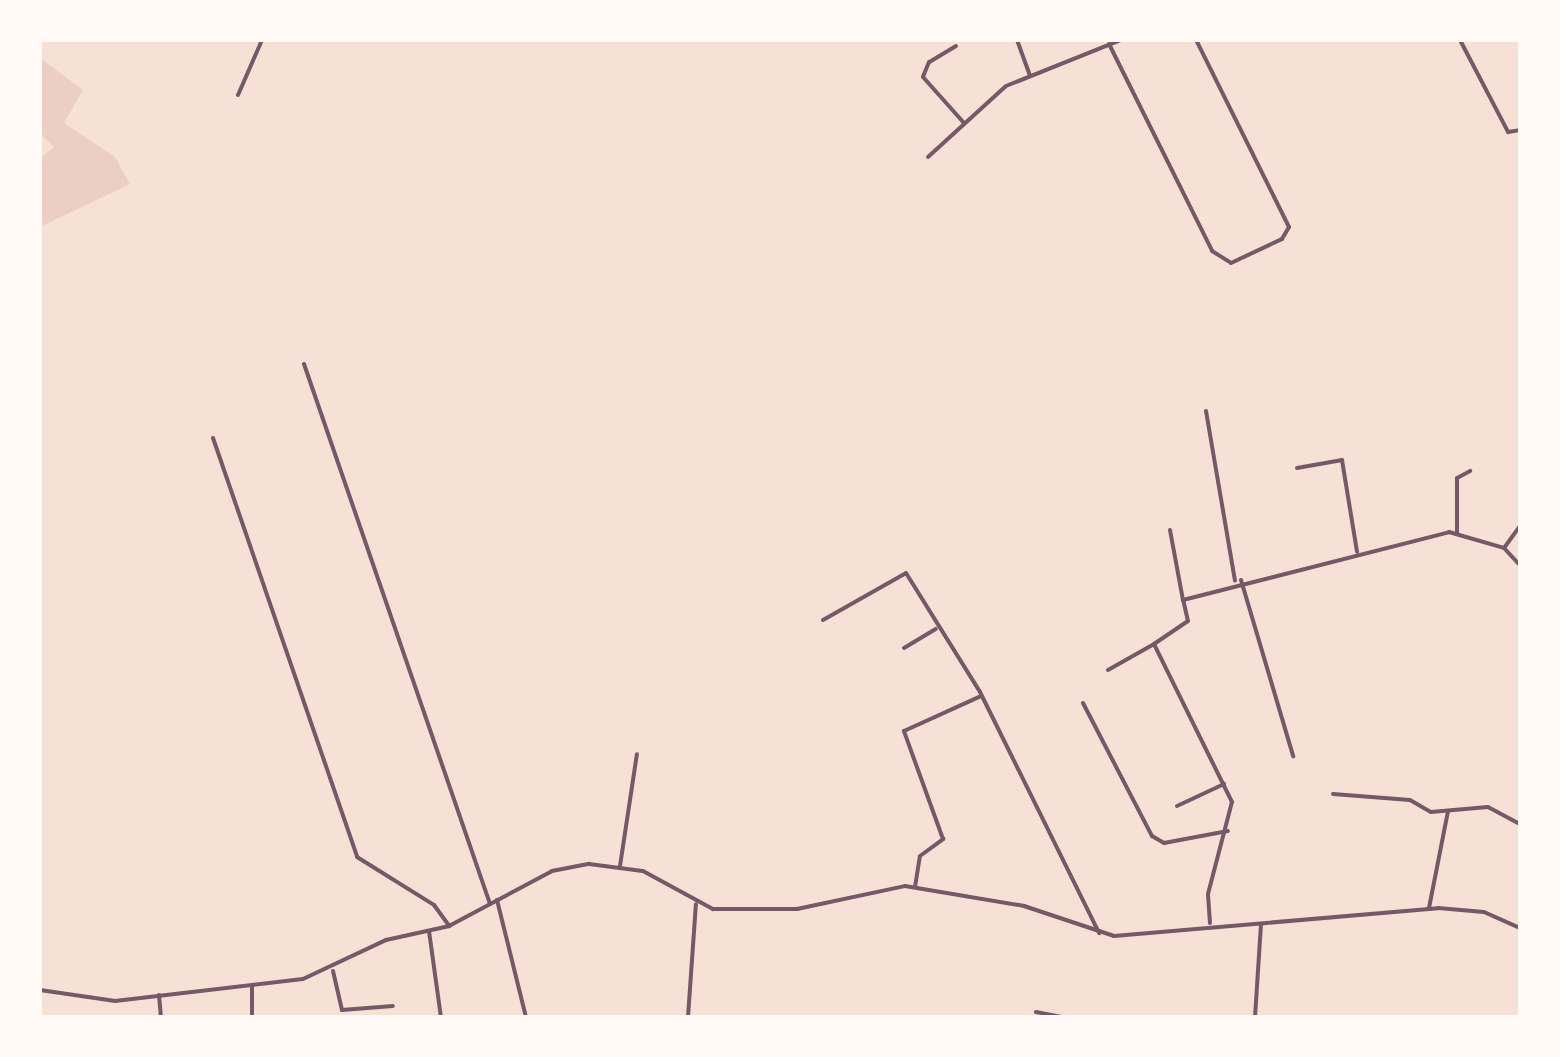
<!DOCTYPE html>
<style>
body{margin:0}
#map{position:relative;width:1560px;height:1057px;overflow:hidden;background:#f7e1d7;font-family:Quicksand,sans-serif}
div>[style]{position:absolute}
.green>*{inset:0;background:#ebcfc5}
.minor>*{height:4px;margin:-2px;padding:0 2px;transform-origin:2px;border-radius:2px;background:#755966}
span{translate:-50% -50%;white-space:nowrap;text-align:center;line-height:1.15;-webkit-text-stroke:8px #fffaf5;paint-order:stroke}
.frame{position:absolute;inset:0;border:42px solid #fffaf5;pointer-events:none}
</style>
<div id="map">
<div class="green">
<div style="clip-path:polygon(40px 58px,83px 90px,64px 123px,115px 157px,130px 184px,40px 227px,40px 158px,54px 147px,40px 133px)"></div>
</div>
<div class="minor">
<div style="left:1017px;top:40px;width:37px;rotate:70deg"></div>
<div style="left:1460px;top:40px;width:104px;rotate:62.4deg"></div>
<div style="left:1508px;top:132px;width:12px;rotate:-9deg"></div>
<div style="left:1109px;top:44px;width:231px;rotate:63.5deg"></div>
<div style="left:1212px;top:251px;width:22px;rotate:32deg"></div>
<div style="left:1231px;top:263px;width:56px;rotate:-25.2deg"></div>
<div style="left:1282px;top:239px;width:14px;rotate:-60deg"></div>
<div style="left:1289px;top:227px;width:209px;rotate:-116.4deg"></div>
<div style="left:956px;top:46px;width:31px;rotate:149deg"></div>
<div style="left:929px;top:62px;width:16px;rotate:112deg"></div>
<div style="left:923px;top:77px;width:62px;rotate:48.3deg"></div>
<div style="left:238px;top:95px;width:60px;rotate:-66.4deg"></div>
<div style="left:928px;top:157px;width:105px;rotate:-42.3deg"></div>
<div style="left:1006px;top:86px;width:124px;rotate:-21.8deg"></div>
<div style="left:304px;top:364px;width:571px;rotate:70.99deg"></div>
<div style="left:1206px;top:411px;width:172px;rotate:80.3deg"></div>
<div style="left:213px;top:438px;width:443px;rotate:71deg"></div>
<div style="left:357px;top:857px;width:91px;rotate:31.9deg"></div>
<div style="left:434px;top:905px;width:26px;rotate:54deg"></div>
<div style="left:1297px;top:468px;width:46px;rotate:-10.1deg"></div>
<div style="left:1342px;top:460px;width:93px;rotate:80.7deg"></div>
<div style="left:1170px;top:530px;width:71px;rotate:79.5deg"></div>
<div style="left:1457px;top:533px;width:55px;rotate:-90deg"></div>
<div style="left:1457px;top:478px;width:15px;rotate:-28deg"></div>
<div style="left:1504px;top:548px;width:27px;rotate:-54deg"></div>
<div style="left:1241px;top:580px;width:184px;rotate:73.5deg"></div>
<div style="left:823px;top:620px;width:95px;rotate:-29.5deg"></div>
<div style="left:906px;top:573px;width:140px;rotate:58.1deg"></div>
<div style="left:980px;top:692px;width:269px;rotate:63.7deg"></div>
<div style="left:904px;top:648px;width:37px;rotate:-31deg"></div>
<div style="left:1108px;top:670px;width:53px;rotate:-29.5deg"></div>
<div style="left:1083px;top:703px;width:150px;rotate:62.6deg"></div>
<div style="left:1152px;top:836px;width:14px;rotate:30deg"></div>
<div style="left:1164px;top:843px;width:65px;rotate:-10.6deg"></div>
<div style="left:1333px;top:794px;width:77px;rotate:4.5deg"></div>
<div style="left:1410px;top:800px;width:24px;rotate:30deg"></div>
<div style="left:1431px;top:812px;width:57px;rotate:-5deg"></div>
<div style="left:1488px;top:807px;width:36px;rotate:28deg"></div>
<div style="left:1177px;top:806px;width:52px;rotate:-25.1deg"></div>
<div style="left:620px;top:866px;width:113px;rotate:-81.4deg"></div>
<div style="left:915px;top:887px;width:31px;rotate:-81deg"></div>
<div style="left:920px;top:856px;width:29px;rotate:-36deg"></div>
<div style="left:943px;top:839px;width:115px;rotate:-109.9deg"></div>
<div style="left:904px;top:731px;width:85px;rotate:-24.4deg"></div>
<div style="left:497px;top:900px;width:121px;rotate:76.1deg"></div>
<div style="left:1429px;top:908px;width:99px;rotate:-78.9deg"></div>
<div style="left:1210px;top:923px;width:29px;rotate:-94deg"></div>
<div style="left:1208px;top:894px;width:95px;rotate:-75.4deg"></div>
<div style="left:1232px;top:802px;width:176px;rotate:-116.3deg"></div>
<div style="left:1154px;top:644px;width:41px;rotate:-34.1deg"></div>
<div style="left:1188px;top:621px;width:22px;rotate:-103deg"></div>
<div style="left:1183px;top:600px;width:275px;rotate:-14.3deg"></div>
<div style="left:1449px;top:532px;width:57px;rotate:16.2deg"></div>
<div style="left:1504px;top:548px;width:23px;rotate:47deg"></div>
<div style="left:429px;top:931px;width:87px;rotate:82.1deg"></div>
<div style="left:333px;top:971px;width:40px;rotate:77deg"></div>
<div style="left:342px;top:1010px;width:51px;rotate:-4.5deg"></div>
<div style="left:252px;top:985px;width:32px;rotate:90deg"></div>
<div style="left:40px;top:990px;width:76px;rotate:8.3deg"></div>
<div style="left:115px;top:1001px;width:189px;rotate:-6.7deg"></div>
<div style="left:303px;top:979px;width:92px;rotate:-25.2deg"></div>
<div style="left:386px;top:940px;width:65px;rotate:-12.5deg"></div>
<div style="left:449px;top:926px;width:117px;rotate:-28.1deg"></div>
<div style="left:552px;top:871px;width:38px;rotate:-11deg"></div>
<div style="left:589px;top:864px;width:54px;rotate:7.4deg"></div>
<div style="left:643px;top:871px;width:80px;rotate:28.5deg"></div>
<div style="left:713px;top:909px;width:84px"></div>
<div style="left:797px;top:909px;width:110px;rotate:-12deg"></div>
<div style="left:905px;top:886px;width:121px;rotate:9.5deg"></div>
<div style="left:1024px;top:906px;width:95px;rotate:18.4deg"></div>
<div style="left:1114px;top:936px;width:325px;rotate:-4.9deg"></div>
<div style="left:1438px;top:908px;width:46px;rotate:5deg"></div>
<div style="left:1484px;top:912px;width:39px;rotate:24deg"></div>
<div style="left:159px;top:995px;width:22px;rotate:85deg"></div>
<div style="left:1036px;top:1012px;width:26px;rotate:11deg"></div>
<div style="left:688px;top:1017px;width:113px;rotate:-86deg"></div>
<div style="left:1203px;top:1017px;width:4px"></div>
<div style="left:1255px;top:1017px;width:93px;rotate:-86.3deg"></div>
</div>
<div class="frame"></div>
</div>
